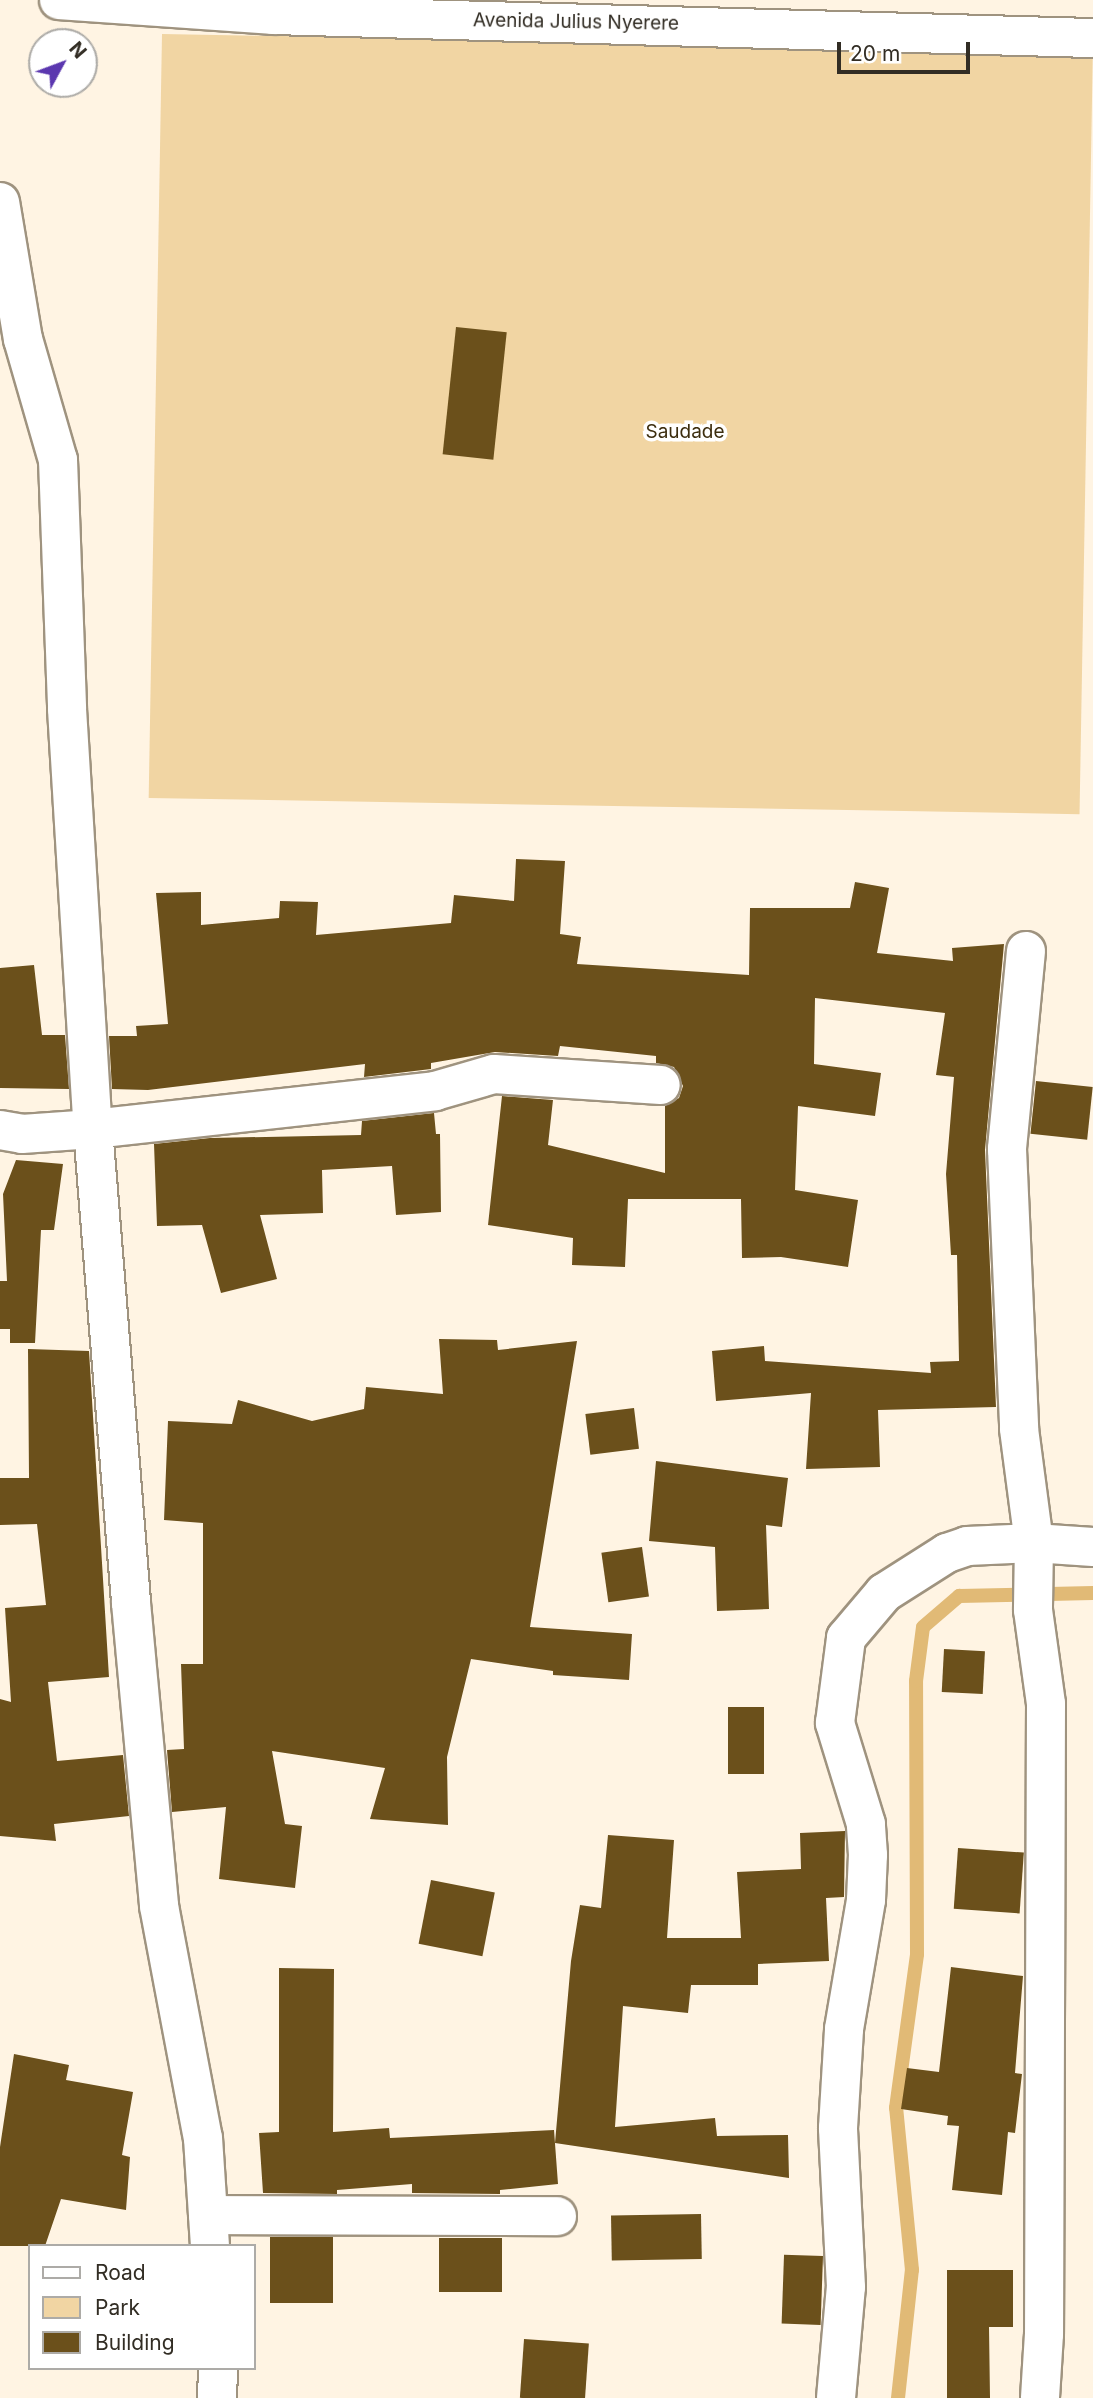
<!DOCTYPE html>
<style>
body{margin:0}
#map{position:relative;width:1093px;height:2398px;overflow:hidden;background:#fff4e3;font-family:Inter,sans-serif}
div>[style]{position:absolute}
.green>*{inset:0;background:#f1d5a3;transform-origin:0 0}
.stream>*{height:14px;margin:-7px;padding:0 7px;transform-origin:7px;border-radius:7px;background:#e1ba76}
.building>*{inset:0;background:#6b501b;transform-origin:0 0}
.roads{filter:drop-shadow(2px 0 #9f937f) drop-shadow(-2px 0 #9f937f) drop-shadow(0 2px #9f937f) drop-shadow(0 -2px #9f937f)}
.minor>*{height:38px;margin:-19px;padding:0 19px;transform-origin:19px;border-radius:19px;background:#fff}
span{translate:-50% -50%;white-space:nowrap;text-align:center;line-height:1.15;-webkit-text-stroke:7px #fff;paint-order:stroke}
.street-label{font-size:19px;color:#322d24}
.park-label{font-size:19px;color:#3d2e0f}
.legend{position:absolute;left:28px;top:2244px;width:228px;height:126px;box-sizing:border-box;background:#fff;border:2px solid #adaba7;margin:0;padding:9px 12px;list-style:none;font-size:21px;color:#322d24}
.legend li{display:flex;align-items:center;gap:14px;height:35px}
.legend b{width:35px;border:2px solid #adaba7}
.north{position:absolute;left:28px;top:28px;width:70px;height:70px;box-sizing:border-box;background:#fff;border:2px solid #adaba7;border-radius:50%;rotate:49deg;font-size:19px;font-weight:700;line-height:28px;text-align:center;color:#322d24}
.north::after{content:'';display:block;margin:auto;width:24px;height:32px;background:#5b37af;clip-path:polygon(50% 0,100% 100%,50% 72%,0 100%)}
.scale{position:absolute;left:837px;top:42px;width:133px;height:32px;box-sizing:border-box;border:4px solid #322d24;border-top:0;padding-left:9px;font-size:21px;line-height:24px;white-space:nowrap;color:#322d24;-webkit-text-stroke:5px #fff;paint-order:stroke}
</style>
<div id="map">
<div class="green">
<div style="left:162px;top:34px;width:931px;height:764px;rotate:1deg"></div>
</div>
<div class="stream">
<div style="left:898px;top:2398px;width:129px;rotate:-83.8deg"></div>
<div style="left:912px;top:2270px;width:163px;rotate:-95.6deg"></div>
<div style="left:896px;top:2108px;width:155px;rotate:-82.2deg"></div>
<div style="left:917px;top:1954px;width:273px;rotate:-90.2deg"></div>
<div style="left:916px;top:1681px;width:54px;rotate:-82.6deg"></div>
<div style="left:923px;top:1627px;width:48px;rotate:-40.7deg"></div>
<div style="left:959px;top:1596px;width:134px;rotate:-1.3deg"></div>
</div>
<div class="building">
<div style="left:456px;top:327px;width:51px;height:128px;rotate:6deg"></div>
<div style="clip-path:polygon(516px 859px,565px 861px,560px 934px,581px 937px,577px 964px,749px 975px,750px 908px,850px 908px,855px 882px,889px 888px,877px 953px,953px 961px,952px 948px,1004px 944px,985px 1150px,996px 1407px,878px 1410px,880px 1467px,806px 1469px,811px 1393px,716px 1401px,712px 1351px,764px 1346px,765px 1361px,931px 1373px,930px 1362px,959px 1361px,957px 1255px,951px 1255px,946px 1174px,954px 1077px,936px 1075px,945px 1013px,815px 998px,814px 1064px,881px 1073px,875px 1116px,798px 1106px,795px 1190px,858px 1200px,848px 1267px,781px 1257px,742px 1258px,741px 1199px,628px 1199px,625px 1267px,572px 1265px,573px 1238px,488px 1225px,502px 1096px,553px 1100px,548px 1145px,665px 1173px,665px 1106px,679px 1098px,683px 1086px,674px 1067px,656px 1063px,656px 1056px,560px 1046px,558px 1056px,495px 1052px,431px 1063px,431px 1069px,364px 1077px,365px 1064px,148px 1090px,112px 1089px,109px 1036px,137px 1036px,136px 1026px,168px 1024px,156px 893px,201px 892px,201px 925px,279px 918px,280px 901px,318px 902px,316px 935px,451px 923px,454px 895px,514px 901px)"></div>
<div style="clip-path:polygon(34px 965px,42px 1035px,65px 1035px,69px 1089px,0 1088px,0 968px)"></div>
<div style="left:1036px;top:1081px;width:57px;height:53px;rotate:6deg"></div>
<div style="clip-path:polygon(434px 1113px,436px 1134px,440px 1134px,441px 1212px,396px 1215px,392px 1166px,322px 1170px,323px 1213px,260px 1215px,277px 1279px,221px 1293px,202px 1225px,157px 1226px,154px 1144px,210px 1138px,361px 1135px,362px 1121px)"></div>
<div style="clip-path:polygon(16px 1160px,63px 1164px,54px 1230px,41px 1230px,35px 1343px,10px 1343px,10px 1329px,0 1329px,0 1281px,7px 1281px,3px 1194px)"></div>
<div style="clip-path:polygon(439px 1339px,497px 1340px,498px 1350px,577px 1341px,530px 1627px,632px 1634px,629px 1680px,553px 1675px,553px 1671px,471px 1659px,447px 1757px,448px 1825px,370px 1819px,385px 1768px,272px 1751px,285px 1824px,302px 1826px,295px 1888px,219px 1879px,226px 1807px,172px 1812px,167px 1750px,184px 1749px,181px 1664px,203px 1664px,203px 1523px,164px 1520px,168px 1421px,232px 1424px,238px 1400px,312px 1421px,364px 1409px,366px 1387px,443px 1394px)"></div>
<div style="clip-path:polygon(28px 1349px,89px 1351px,109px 1677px,48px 1682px,57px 1761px,123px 1755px,129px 1816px,54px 1824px,56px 1841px,0 1836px,0 1699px,11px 1702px,5px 1608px,46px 1605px,37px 1524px,0 1525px,0 1478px,29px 1478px)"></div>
<div style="left:634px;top:1408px;width:41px;height:49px;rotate:83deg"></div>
<div style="clip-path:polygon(656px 1461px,788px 1478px,782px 1527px,766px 1525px,769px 1609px,717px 1611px,715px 1547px,649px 1541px)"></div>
<div style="left:642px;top:1547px;width:50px;height:41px;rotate:82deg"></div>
<div style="left:944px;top:1649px;width:41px;height:43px;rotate:3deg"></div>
<div style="left:728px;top:1707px;width:36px;height:67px"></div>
<div style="clip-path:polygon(845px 1831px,844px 1897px,826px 1898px,829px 1961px,758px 1964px,758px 1985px,691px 1985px,688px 2013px,623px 2006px,615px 2127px,715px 2118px,717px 2136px,788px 2135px,789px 2178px,555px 2143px,571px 1961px,580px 1905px,601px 1908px,608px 1835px,674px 1840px,667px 1938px,741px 1938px,737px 1872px,801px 1869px,800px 1833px)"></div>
<div style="left:958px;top:1848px;width:66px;height:61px;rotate:4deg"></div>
<div style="left:431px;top:1880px;width:65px;height:65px;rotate:11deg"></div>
<div style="clip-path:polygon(951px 1967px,1023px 1976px,1015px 2073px,1022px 2074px,1015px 2133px,1008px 2132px,1002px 2195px,952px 2190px,959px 2126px,947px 2125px,948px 2116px,901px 2109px,907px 2068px,939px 2072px)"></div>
<div style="clip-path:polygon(279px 1968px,334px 1969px,333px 2132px,389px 2128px,390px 2138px,554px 2130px,558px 2184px,500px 2190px,500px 2194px,412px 2193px,412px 2184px,337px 2190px,337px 2194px,263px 2193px,259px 2133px,279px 2132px)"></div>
<div style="clip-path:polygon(14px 2054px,69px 2065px,66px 2080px,133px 2092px,122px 2155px,130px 2157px,126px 2210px,61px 2199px,45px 2246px,0 2246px,0 2147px)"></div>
<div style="left:701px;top:2214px;width:45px;height:90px;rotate:89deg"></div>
<div style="left:270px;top:2237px;width:63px;height:66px"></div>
<div style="left:439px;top:2238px;width:63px;height:54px"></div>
<div style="left:823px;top:2256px;width:69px;height:39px;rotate:92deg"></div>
<div style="clip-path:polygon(947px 2270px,1013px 2270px,1013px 2327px,989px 2327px,990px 2398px,947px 2398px)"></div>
<div style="left:524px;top:2339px;width:65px;height:59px;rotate:4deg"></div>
</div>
<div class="roads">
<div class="minor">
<div style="left:59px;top:0;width:215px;rotate:4deg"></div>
<div style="left:273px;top:15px;width:820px;rotate:1.61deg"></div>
<div style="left:0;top:202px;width:139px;rotate:80.5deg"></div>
<div style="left:23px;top:339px;width:126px;rotate:73.9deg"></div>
<div style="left:58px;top:460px;width:249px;rotate:87.9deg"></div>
<div style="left:67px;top:709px;width:421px;rotate:86.5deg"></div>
<div style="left:93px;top:1129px;width:476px;rotate:85.4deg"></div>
<div style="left:131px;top:1603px;width:304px;rotate:84.7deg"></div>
<div style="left:159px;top:1906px;width:236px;rotate:79.3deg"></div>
<div style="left:203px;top:2138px;width:108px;rotate:86.3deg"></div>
<div style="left:1026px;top:951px;width:199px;rotate:95.5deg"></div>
<div style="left:1007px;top:1149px;width:280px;rotate:87.5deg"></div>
<div style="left:1019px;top:1429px;width:115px;rotate:82.5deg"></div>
<div style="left:1034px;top:1543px;width:67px;rotate:90.9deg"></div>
<div style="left:1033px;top:1610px;width:95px;rotate:82.1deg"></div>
<div style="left:1046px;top:1704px;width:630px;rotate:90.18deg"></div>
<div style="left:1044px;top:2334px;width:64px;rotate:93.6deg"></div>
<div style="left:0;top:1130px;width:22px;rotate:10deg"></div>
<div style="left:22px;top:1134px;width:71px;rotate:-4deg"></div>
<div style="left:93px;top:1129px;width:344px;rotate:-6.3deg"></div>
<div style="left:435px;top:1091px;width:61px;rotate:-16.1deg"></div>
<div style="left:494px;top:1074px;width:167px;rotate:3.8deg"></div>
<div style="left:208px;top:2215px;width:349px;rotate:0.2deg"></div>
<div style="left:217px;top:2398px;width:30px;rotate:-88deg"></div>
<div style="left:836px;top:2398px;width:111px;rotate:-84.9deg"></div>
<div style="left:846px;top:2287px;width:159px;rotate:-92.9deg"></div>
<div style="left:838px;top:2128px;width:99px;rotate:-86.5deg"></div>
<div style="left:844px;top:2029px;width:131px;rotate:-80.3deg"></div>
<div style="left:866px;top:1900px;width:45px;rotate:-87.5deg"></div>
<div style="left:868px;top:1855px;width:31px;rotate:-94deg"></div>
<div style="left:866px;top:1824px;width:106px;rotate:-107.1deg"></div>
<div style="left:835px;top:1723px;width:86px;rotate:-82.6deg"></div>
<div style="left:846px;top:1638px;width:59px;rotate:-49.8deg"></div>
<div style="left:884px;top:1593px;width:75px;rotate:-32.4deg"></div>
<div style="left:947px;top:1553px;width:21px;rotate:-19deg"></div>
<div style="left:967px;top:1546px;width:67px;rotate:-2.6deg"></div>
<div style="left:1034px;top:1543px;width:59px;rotate:3.9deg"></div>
</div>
</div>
<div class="street-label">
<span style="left:576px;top:22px;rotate:1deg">Avenida Julius Nyerere</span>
</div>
<div class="park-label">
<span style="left:685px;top:432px">Saudade</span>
</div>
<ul class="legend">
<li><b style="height:9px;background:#fff"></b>Road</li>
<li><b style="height:19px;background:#f1d5a3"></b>Park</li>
<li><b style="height:19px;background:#6b501b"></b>Building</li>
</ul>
<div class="north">N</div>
<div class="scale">20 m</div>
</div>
